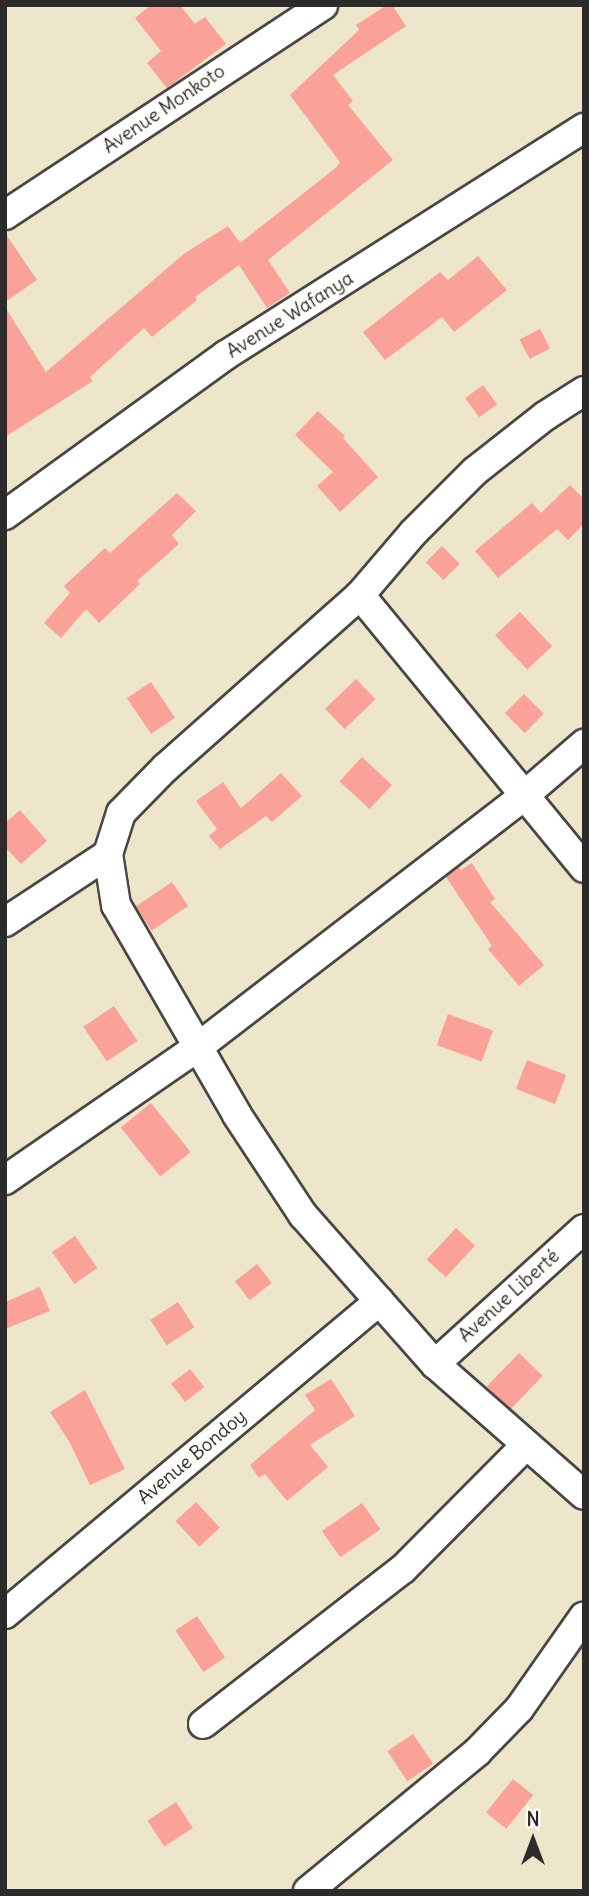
<!DOCTYPE html>
<meta charset="utf-8">
<style>
body{margin:0}
#map{position:relative;width:589px;height:1896px;overflow:hidden;background:#eee6ca;font-family:Delius,sans-serif}
div>[style]{position:absolute}
.building>*{inset:0;background:#faa198;transform-origin:0 0}
.roads{filter:drop-shadow(2px 0 #484743) drop-shadow(-2px 0 #484743) drop-shadow(0 2px #484743) drop-shadow(0 -2px #484743)}
.minor>*{height:28px;margin:-14px;padding:0 14px;transform-origin:14px;border-radius:14px;background:#fff}
span{translate:-50% -50%;white-space:nowrap;text-align:center;line-height:1.15;-webkit-text-stroke:5px #fdfcf7;paint-order:stroke}
.street-label{font-size:19px;color:#2b2b2b}
.frame{position:absolute;inset:0;border:7px solid #2b2b2b;pointer-events:none}
.north{position:absolute;left:498px;top:1805px;width:70px;height:70px;-webkit-text-stroke:5px #fdfcf7;paint-order:stroke;rotate:0deg;font-size:19px;font-weight:700;line-height:28px;text-align:center;color:#2b2b2b}
.north::after{content:'';display:block;margin:auto;width:24px;height:32px;background:#2b2b2b;clip-path:polygon(50% 0,100% 100%,50% 72%,0 100%)}
</style>
<div id="map">
<div class="building">
<div style="clip-path:polygon(151px 5px,180px 5px,195px 24px,205px 17px,226px 44px,167px 88px,147px 63px,161px 51px,135px 18px)"></div>
<div style="clip-path:polygon(387px 5px,392px 5px,406px 26px,333px 75px,353px 101px,348px 105px,393px 160px,268px 260px,290px 293px,267px 308px,239px 265px,195px 297px,197px 300px,152px 337px,144px 328px,90px 377px,93px 381px,5px 437px,5px 307px,46px 372px,185px 253px,228px 226px,240px 243px,337px 167px,340px 162px,290px 95px,359px 30px,356px 25px)"></div>
<div style="clip-path:polygon(5px 233px,37px 280px,5px 302px)"></div>
<div style="clip-path:polygon(478px 256px,507px 290px,454px 332px,442px 317px,385px 360px,363px 332px,440px 272px,448px 280px)"></div>
<div style="left:540px;top:329px;width:22px;height:23px;rotate:63deg"></div>
<div style="left:483px;top:385px;width:24px;height:22px;rotate:54deg"></div>
<div style="clip-path:polygon(318px 411px,345px 436px,343px 438px,378px 477px,340px 512px,317px 486px,333px 472px,295px 435px)"></div>
<div style="clip-path:polygon(570px 485px,584px 499px,584px 524px,568px 540px,557px 529px,498px 578px,475px 551px,532px 503px,541px 513px)"></div>
<div style="clip-path:polygon(177px 493px,196px 511px,172px 535px,179px 544px,137px 581px,140px 584px,99px 623px,86px 609px,61px 638px,44px 623px,70px 593px,64px 586px,105px 548px,110px 553px)"></div>
<div style="left:442px;top:546px;width:25px;height:23px;rotate:45deg"></div>
<div style="left:520px;top:612px;width:47px;height:34px;rotate:47deg"></div>
<div style="left:356px;top:679px;width:28px;height:43px;rotate:46deg"></div>
<div style="left:151px;top:682px;width:43px;height:29px;rotate:56deg"></div>
<div style="left:524px;top:694px;width:28px;height:27px;rotate:45deg"></div>
<div style="left:362px;top:757px;width:41px;height:33px;rotate:43deg"></div>
<div style="clip-path:polygon(281px 773px,302px 796px,272px 822px,266px 816px,220px 849px,209px 836px,217px 829px,196px 801px,223px 782px,241px 808px)"></div>
<div style="clip-path:polygon(20px 810px,47px 841px,21px 864px,5px 847px,5px 823px)"></div>
<div style="clip-path:polygon(472px 863px,495px 899px,490px 902px,544px 965px,519px 986px,488px 949px,492px 946px,446px 877px,459px 867px,461px 870px)"></div>
<div style="left:172px;top:882px;width:29px;height:44px;rotate:56deg"></div>
<div style="left:114px;top:1006px;width:42px;height:37px;rotate:56deg"></div>
<div style="left:448px;top:1014px;width:48px;height:33px;rotate:20deg"></div>
<div style="left:527px;top:1060px;width:42px;height:31px;rotate:21deg"></div>
<div style="left:151px;top:1103px;width:63px;height:39px;rotate:51deg"></div>
<div style="left:456px;top:1228px;width:26px;height:43px;rotate:43deg"></div>
<div style="left:75px;top:1236px;width:39px;height:28px;rotate:55deg"></div>
<div style="left:257px;top:1264px;width:24px;height:28px;rotate:52deg"></div>
<div style="clip-path:polygon(40px 1287px,50px 1311px,5px 1329px,5px 1302px)"></div>
<div style="left:178px;top:1302px;width:30px;height:33px;rotate:57deg"></div>
<div style="left:519px;top:1353px;width:33px;height:47px;rotate:44deg"></div>
<div style="left:190px;top:1369px;width:23px;height:24px;rotate:52deg"></div>
<div style="clip-path:polygon(331px 1379px,355px 1416px,310px 1445px,328px 1467px,287px 1501px,265px 1474px,259px 1478px,250px 1465px,315px 1410px,305px 1395px)"></div>
<div style="clip-path:polygon(85px 1390px,125px 1469px,90px 1485px,70px 1443px,50px 1412px)"></div>
<div style="left:196px;top:1502px;width:35px;height:28px;rotate:47deg"></div>
<div style="left:362px;top:1503px;width:32px;height:49px;rotate:55deg"></div>
<div style="left:197px;top:1616px;width:50px;height:26px;rotate:56deg"></div>
<div style="left:413px;top:1734px;width:36px;height:31px;rotate:56deg"></div>
<div style="left:513px;top:1779px;width:26px;height:43px;rotate:39deg"></div>
<div style="left:176px;top:1802px;width:31px;height:34px;rotate:57deg"></div>
</div>
<div class="roads">
<div class="minor">
<div style="left:5px;top:215px;width:381px;rotate:-33.4deg"></div>
<div style="left:584px;top:391px;width:46px;rotate:147.3deg"></div>
<div style="left:545px;top:416px;width:89px;rotate:141.8deg"></div>
<div style="left:475px;top:471px;width:88px;rotate:135deg"></div>
<div style="left:413px;top:533px;width:82px;rotate:130.5deg"></div>
<div style="left:360px;top:595px;width:259px;rotate:138.4deg"></div>
<div style="left:166px;top:767px;width:64px;rotate:134.4deg"></div>
<div style="left:121px;top:813px;width:43px;rotate:107.6deg"></div>
<div style="left:108px;top:854px;width:52px;rotate:81.1deg"></div>
<div style="left:116px;top:905px;width:242px;rotate:60deg"></div>
<div style="left:237px;top:1115px;width:120px;rotate:56.6deg"></div>
<div style="left:303px;top:1215px;width:199px;rotate:48.5deg"></div>
<div style="left:435px;top:1364px;width:198px;rotate:41.3deg"></div>
<div style="left:5px;top:515px;width:273px;rotate:-35.9deg"></div>
<div style="left:226px;top:355px;width:424px;rotate:-32.4deg"></div>
<div style="left:360px;top:595px;width:353px;rotate:50.6deg"></div>
<div style="left:5px;top:922px;width:123px;rotate:-33.4deg"></div>
<div style="left:5px;top:1180px;width:234px;rotate:-34.6deg"></div>
<div style="left:198px;top:1047px;width:414px;rotate:-37.6deg"></div>
<div style="left:526px;top:794px;width:77px;rotate:-40.8deg"></div>
<div style="left:435px;top:1364px;width:201px;rotate:-42.2deg"></div>
<div style="left:5px;top:1614px;width:488px;rotate:-39.9deg"></div>
<div style="left:203px;top:1724px;width:253px;rotate:-37.8deg"></div>
<div style="left:403px;top:1569px;width:175px;rotate:-45.2deg"></div>
<div style="left:308px;top:1891px;width:219px;rotate:-39.4deg"></div>
<div style="left:477px;top:1752px;width:60px;rotate:-45.7deg"></div>
<div style="left:519px;top:1709px;width:113px;rotate:-55deg"></div>
</div>
</div>
<div class="street-label">
<span style="left:164px;top:109px;rotate:-34deg">Avenue Monkoto</span>
<span style="left:290px;top:315px;rotate:-32deg">Avenue Wafanya</span>
<span style="left:509px;top:1296px;rotate:-42deg">Avenue Liberté</span>
<span style="left:192px;top:1457px;rotate:-40deg">Avenue Bondoy</span>
</div>
<div class="frame"></div>
<div class="north">N</div>
</div>
